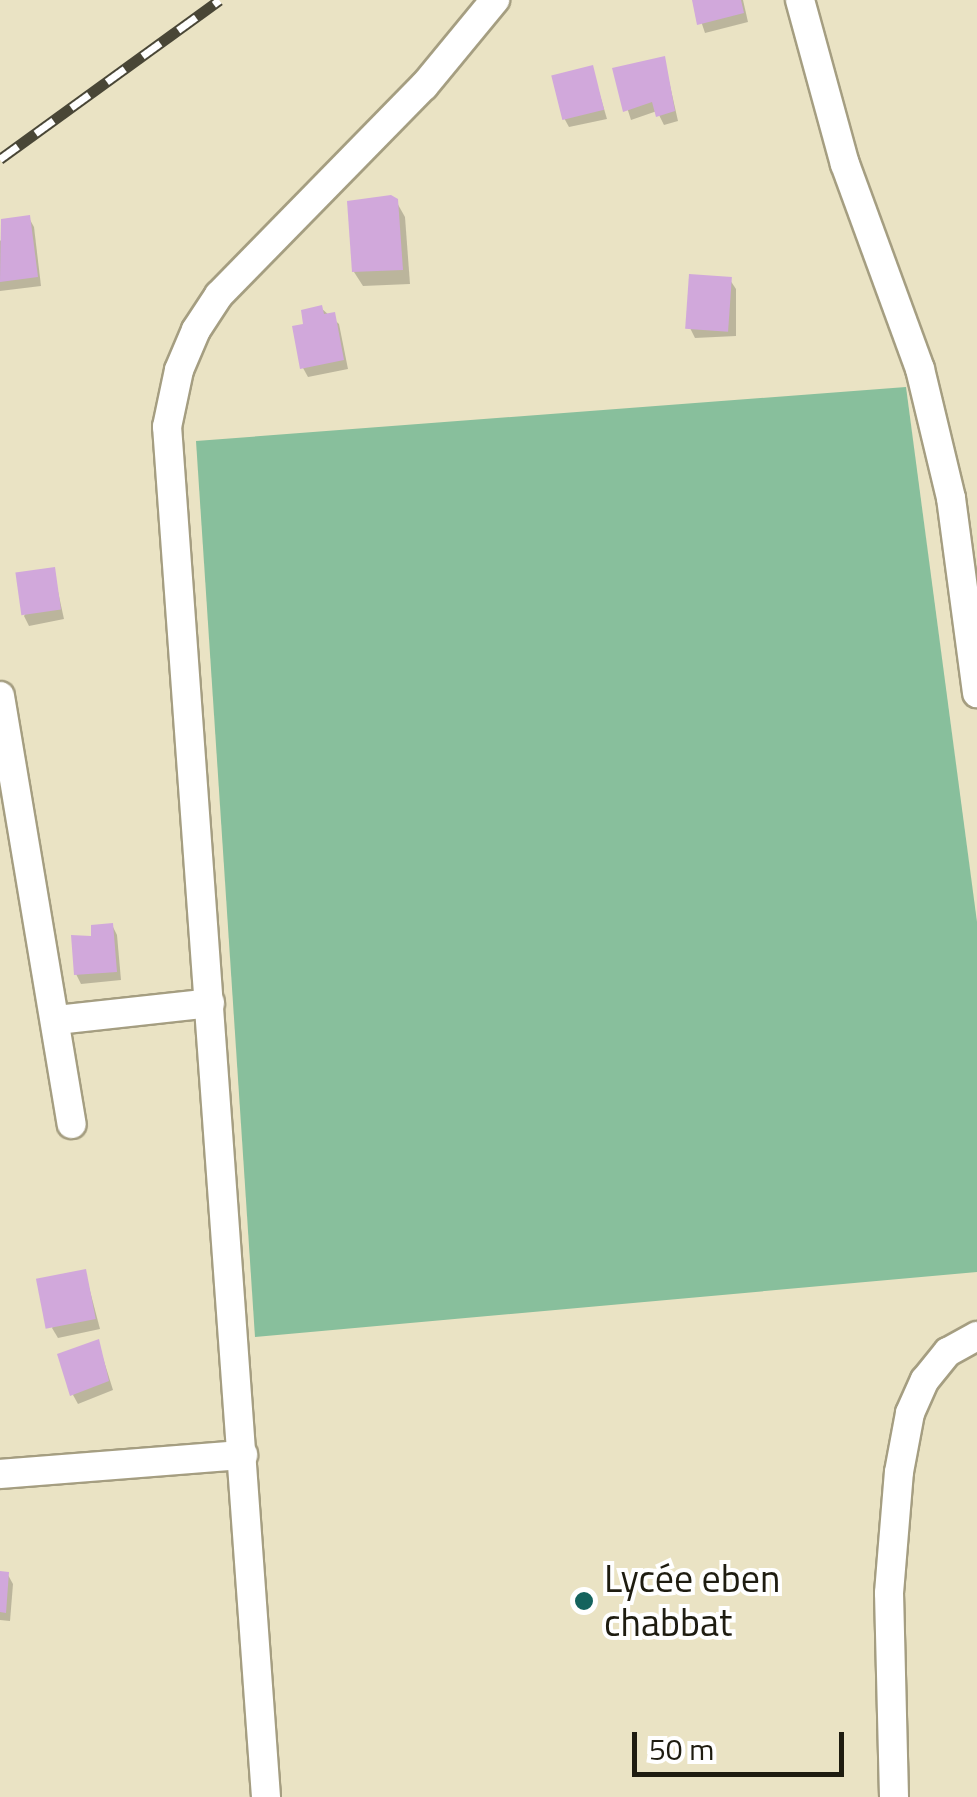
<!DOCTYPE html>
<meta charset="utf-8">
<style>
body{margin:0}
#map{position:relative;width:977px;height:1797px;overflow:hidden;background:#eae3c4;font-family:"Titillium Web",sans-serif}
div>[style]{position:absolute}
.green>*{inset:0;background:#88bf9c}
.shadow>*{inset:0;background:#0003}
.building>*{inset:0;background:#d1a8db;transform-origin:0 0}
.roads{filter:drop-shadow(2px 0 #a59e81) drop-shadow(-2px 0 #a59e81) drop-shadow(0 2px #a59e81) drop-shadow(0 -2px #a59e81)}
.minor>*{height:28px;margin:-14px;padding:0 14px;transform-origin:14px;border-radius:14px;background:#fff}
.rail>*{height:11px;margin-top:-5.5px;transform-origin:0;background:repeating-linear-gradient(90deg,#fff 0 22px,#494636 0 44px);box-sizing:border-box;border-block:2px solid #494636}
.dots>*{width:28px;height:28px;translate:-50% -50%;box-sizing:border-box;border:5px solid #fff;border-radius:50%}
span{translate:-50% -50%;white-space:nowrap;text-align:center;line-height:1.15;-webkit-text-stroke:8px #fff;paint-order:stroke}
.poi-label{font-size:38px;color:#1e1c10}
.left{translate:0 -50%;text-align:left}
.scale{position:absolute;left:632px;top:1732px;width:212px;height:45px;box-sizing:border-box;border:5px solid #1e1c10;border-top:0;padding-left:12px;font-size:30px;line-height:35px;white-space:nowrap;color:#1e1c10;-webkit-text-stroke:8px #fff;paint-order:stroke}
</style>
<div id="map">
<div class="green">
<div style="clip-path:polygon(906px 387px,977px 922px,977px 1272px,255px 1337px,196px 441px)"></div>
</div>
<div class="shadow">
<div style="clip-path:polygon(694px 0,743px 0,748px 22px,705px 33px)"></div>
<div style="clip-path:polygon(664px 59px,678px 121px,664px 125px,657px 111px,631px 120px,615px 70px)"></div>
<div style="clip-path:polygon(592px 68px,607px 119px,569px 127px,564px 118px)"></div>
<div style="clip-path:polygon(396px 201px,405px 217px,410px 284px,363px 286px,354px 272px)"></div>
<div style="clip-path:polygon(29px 218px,34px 227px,41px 286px,0 291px,0 241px)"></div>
<div style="clip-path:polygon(730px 280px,736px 289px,736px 336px,695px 338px,690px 328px)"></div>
<div style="clip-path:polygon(321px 308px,339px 324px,348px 369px,308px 377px,303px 368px,306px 326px)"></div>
<div style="clip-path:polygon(53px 569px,64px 619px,29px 626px,24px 616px)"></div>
<div style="clip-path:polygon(112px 925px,117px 935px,121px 980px,81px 984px,76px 974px,94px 938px)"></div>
<div style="clip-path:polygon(85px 1272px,100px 1329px,58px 1338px,52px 1328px)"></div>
<div style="clip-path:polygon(98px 1342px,113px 1390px,78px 1404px,73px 1395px)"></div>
<div style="clip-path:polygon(0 1574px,8px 1575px,13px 1584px,10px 1621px,0 1620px)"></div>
</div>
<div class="building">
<div style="clip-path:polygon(692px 0,741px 0,744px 13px,697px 25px)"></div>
<div style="clip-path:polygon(665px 56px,675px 111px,656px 117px,652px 102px,623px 112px,612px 68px)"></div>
<div style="left:593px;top:65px;width:46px;height:43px;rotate:76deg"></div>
<div style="clip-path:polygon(391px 195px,398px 199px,403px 270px,352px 272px,347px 201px)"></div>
<div style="clip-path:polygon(30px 215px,38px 277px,0 282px,1px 219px)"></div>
<div style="left:689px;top:274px;width:43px;height:55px;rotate:4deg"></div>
<div style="clip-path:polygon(322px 305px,324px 314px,335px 312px,344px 360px,300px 369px,292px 326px,303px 324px,301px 310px)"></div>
<div style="left:55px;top:567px;width:43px;height:40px;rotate:82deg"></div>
<div style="clip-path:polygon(113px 923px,117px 972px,74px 975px,71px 935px,91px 936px,91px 925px)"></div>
<div style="left:86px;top:1269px;width:51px;height:51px;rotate:79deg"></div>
<div style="clip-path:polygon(99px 1339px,109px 1381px,70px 1396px,57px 1354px)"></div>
<div style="clip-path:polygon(0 1571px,9px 1572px,6px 1613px,0 1612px)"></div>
</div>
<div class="roads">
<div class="minor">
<div style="left:800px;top:0;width:170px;rotate:74.7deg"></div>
<div style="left:845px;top:164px;width:218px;rotate:69.9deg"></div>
<div style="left:920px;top:369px;width:133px;rotate:76.5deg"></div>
<div style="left:951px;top:498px;width:197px;rotate:82.4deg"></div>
<div style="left:0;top:696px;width:434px;rotate:80.5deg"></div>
<div style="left:57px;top:1020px;width:154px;rotate:-6.3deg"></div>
<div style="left:0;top:1474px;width:244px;rotate:-4.5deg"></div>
<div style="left:266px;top:1797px;width:1374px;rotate:-94.13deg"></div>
<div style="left:167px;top:427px;width:58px;rotate:-78.1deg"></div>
<div style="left:179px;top:370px;width:43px;rotate:-67deg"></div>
<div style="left:196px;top:330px;width:42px;rotate:-56.7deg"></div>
<div style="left:219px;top:295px;width:293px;rotate:-45.6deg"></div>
<div style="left:424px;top:86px;width:112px;rotate:-50.5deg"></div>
<div style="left:894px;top:1797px;width:204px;rotate:-91.4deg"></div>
<div style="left:889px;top:1593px;width:121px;rotate:-85.3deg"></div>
<div style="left:899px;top:1472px;width:60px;rotate:-79.4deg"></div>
<div style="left:910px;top:1413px;width:36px;rotate:-66deg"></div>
<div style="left:925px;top:1380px;width:36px;rotate:-51deg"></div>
<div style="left:948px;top:1352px;width:33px;rotate:-29deg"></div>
</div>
</div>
<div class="rail">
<div style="left:0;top:159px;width:271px;rotate:-35.9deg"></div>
</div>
<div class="dots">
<div style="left:584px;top:1601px;background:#15635d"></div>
</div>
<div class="poi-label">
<span class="left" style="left:604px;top:1601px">Lycée eben<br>chabbat</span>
</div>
<div class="scale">50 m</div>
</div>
